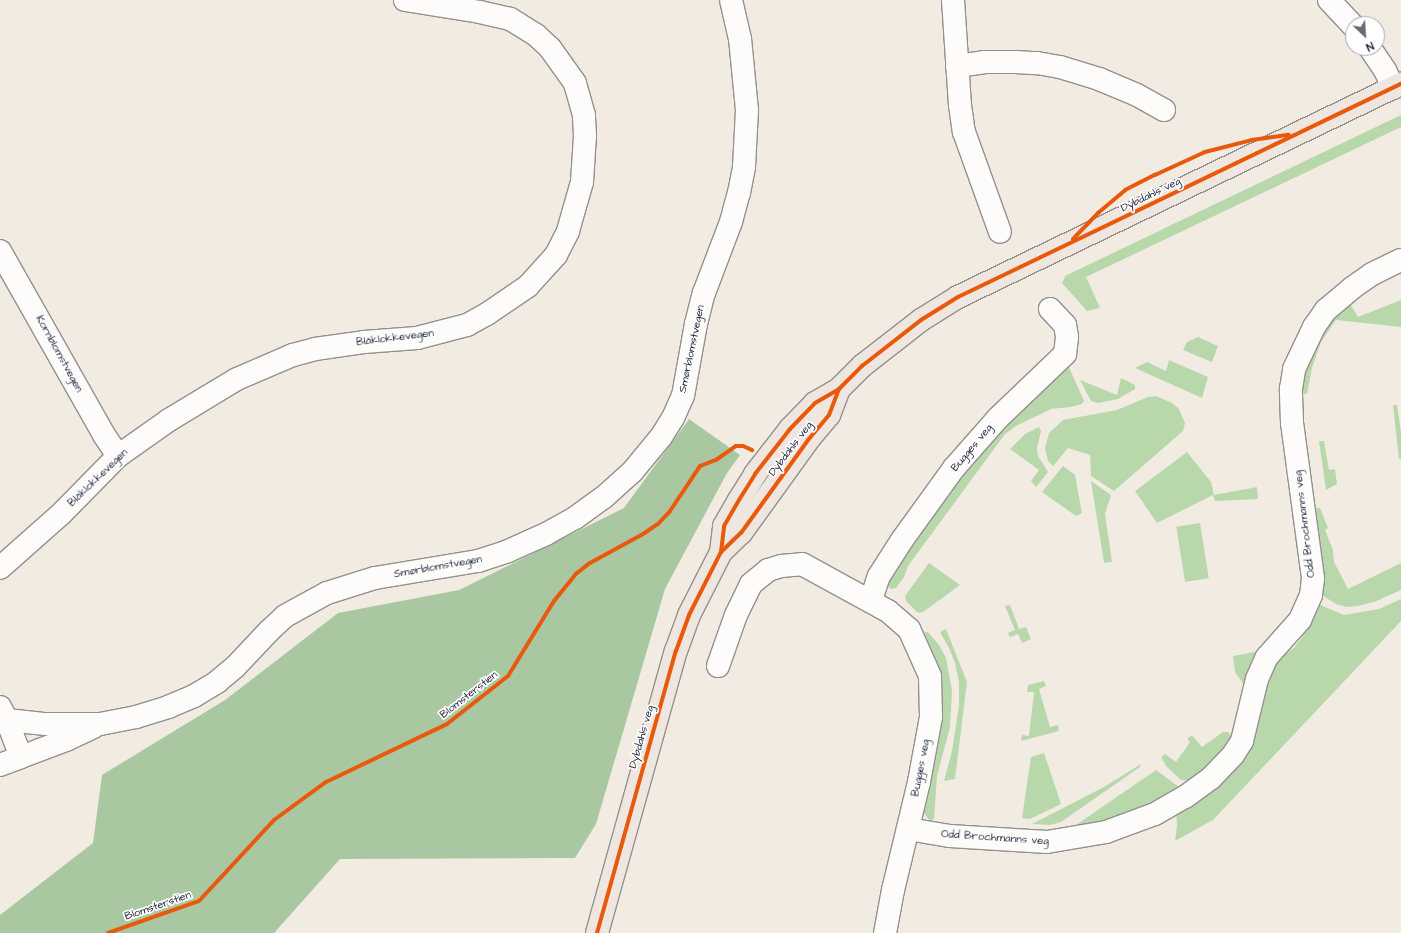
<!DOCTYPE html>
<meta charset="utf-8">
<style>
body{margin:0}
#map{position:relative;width:1401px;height:933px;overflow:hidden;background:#f2ebe2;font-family:"Architects Daughter",sans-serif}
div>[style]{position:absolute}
.green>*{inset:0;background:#b8d8ac;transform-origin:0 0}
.forest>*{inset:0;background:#a9c8a2}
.roads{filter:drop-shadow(1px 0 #949090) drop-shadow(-1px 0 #949090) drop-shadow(0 1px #949090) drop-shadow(0 -1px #949090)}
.minor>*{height:22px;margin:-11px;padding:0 11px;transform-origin:11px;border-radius:11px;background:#fdfcfb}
.major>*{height:22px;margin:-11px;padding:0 11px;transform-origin:11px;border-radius:11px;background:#efe7df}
.cycleway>*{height:4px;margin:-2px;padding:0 2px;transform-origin:2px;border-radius:2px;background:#e8590c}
span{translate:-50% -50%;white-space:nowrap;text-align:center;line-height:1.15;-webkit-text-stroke:3.5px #fff;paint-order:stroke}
.street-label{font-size:11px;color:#22223b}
.north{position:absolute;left:1345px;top:16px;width:40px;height:40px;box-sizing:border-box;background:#fff;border:1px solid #a7a7b1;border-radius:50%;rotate:155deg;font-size:11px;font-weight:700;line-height:16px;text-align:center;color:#22223b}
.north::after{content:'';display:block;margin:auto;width:14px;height:18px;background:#6b6875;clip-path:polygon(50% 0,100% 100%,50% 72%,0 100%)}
</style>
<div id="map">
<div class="green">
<div style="clip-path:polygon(1401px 115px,1401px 127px,1086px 277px,1100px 308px,1087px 311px,1062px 283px,1065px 276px)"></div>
<div style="clip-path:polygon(1348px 300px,1358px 317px,1401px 300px,1401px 327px,1336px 320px,1321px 342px,1312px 368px,1307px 394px,1300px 393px,1304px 370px,1319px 334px)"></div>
<div style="clip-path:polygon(1198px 337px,1218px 346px,1212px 362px,1183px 350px,1187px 342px)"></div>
<div style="clip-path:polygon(1169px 360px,1208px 377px,1202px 398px,1135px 368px,1147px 362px,1166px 371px)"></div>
<div style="clip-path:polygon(1068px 365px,1084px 401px,1082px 404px,1070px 407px,1051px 409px,1016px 426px,1005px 434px,908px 566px,904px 577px,896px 588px,891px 589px,888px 587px,890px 572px,962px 467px)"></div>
<div style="clip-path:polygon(1121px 378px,1135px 385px,1135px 389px,1118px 399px,1098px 403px,1091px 401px,1080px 380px,1117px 395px)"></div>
<div style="clip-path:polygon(1156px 396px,1172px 403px,1179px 409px,1185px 423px,1183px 431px,1114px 491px,1091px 476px,1090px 455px,1068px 448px,1053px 466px,1048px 461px,1045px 448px,1049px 433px,1063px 420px,1117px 410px,1148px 397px)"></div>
<div style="clip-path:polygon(1393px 405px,1397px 405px,1401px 432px,1401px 459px,1399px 459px)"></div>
<div style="clip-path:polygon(1039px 427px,1041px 431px,1037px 448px,1038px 456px,1048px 472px,1036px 487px,1031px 481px,1039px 470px,1010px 449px,1025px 434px)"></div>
<div style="clip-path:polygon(1319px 441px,1324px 441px,1329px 470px,1335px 469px,1337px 484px,1326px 490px)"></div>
<div style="clip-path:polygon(1187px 452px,1211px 482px,1214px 495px,1257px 487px,1258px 499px,1215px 501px,1213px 495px,1157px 523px,1135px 491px)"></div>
<div style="clip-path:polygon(1063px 466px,1075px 475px,1082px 513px,1076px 516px,1042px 492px)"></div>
<div style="clip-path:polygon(1091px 481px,1111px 495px,1105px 514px,1112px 562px,1104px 563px)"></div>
<div style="clip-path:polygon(1317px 508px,1320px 508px,1328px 528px,1325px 530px,1333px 550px,1334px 562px,1348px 589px,1401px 563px,1401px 590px,1374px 602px,1358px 606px,1346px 607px,1336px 604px,1320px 594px,1314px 509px)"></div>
<div style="left:1200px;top:523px;width:56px;height:24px;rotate:81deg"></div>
<div style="clip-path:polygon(929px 563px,960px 585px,923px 612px,918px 613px,906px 601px,905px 596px)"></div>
<div style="clip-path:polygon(1401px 599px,1401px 621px,1213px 820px,1175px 841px,1177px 826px,1176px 812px,1218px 784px,1231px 774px,1241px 760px,1265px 677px,1276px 659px,1294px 648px,1303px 636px,1318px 604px,1344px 615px,1379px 609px)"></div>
<div style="clip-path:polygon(1010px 605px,1019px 629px,1026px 627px,1031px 639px,1022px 643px,1018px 634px,1010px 637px,1008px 633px,1015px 630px,1005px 606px)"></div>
<div style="clip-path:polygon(946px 629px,967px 682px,955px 779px,944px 781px,952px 751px,959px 705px,959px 682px,955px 663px,949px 648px,940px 632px)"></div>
<div style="clip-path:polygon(928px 632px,939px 645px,946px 658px,952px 691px,950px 727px,937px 776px,934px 819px,930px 821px,926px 816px,922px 809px,943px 698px,942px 678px,922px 633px)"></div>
<div style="clip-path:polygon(1260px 651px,1246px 688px,1235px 672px,1233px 656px)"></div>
<div style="clip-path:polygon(1044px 681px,1046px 686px,1039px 689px,1050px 727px,1058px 725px,1059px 731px,1021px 741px,1022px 735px,1029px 736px,1034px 692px,1027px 692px,1028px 685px)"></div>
<div style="clip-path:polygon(1223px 732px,1228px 732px,1234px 739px,1195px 781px,1181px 780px,1166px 766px,1161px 757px,1165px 754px,1176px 762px,1190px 742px,1187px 739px,1192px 735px,1202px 747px)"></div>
<div style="clip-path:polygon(1044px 753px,1061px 804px,1030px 819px,1022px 818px,1031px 757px)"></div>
<div style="clip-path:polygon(1141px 764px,1140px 767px,1061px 822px,1050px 825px,1032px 824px,1104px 787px)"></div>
<div style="clip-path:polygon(1156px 770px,1179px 787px,1180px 790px,1144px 809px,1075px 830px,1076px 825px)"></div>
</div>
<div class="forest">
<div style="clip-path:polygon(689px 419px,740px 455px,727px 473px,665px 589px,596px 824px,575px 858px,340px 859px,274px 933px,0 933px,0 915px,93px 843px,102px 775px,225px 700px,338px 613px,459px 590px,624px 508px)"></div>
</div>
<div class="roads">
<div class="minor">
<div style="left:953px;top:0;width:105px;rotate:86.2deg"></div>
<div style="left:960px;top:105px;width:27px;rotate:82deg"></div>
<div style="left:964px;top:132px;width:106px;rotate:70.2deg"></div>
<div style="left:1329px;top:0;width:35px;rotate:47deg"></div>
<div style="left:1370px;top:48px;width:27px;rotate:56deg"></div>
<div style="left:1385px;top:70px;width:20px;rotate:66deg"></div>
<div style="left:957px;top:66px;width:27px;rotate:-8deg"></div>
<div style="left:984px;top:62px;width:31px"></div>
<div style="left:1015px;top:62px;width:22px;rotate:3deg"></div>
<div style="left:1037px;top:63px;width:23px;rotate:10deg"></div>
<div style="left:1060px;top:67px;width:41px;rotate:17.1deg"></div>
<div style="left:1099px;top:79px;width:41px;rotate:22.8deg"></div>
<div style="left:1137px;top:95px;width:31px;rotate:29deg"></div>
<div style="left:0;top:251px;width:211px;rotate:60.5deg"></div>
<div style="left:104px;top:435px;width:25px;rotate:56deg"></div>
<div style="left:0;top:568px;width:81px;rotate:-41.5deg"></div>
<div style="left:61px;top:514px;width:81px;rotate:-45.5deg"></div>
<div style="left:118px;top:456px;width:62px;rotate:-35.2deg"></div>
<div style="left:169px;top:420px;width:79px;rotate:-31.1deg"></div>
<div style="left:237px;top:379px;width:61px;rotate:-23.2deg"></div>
<div style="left:293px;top:355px;width:23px;rotate:-15deg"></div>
<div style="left:315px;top:349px;width:49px;rotate:-8.1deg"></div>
<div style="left:364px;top:342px;width:53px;rotate:-4.3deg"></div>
<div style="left:417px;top:338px;width:52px;rotate:-14.6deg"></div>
<div style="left:467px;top:325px;width:23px;rotate:-29deg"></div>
<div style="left:487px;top:314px;width:50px;rotate:-34.3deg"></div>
<div style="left:528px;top:286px;width:42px;rotate:-47.9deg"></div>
<div style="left:556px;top:255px;width:27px;rotate:-63deg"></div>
<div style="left:568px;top:231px;width:51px;rotate:-74.1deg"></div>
<div style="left:582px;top:182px;width:46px;rotate:-86.3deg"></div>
<div style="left:585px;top:136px;width:21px;rotate:-93deg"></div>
<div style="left:584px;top:115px;width:33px;rotate:-106deg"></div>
<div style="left:575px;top:83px;width:43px;rotate:-125.5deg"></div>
<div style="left:550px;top:48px;width:19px;rotate:-137deg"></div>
<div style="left:536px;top:35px;width:31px;rotate:-148deg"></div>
<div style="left:510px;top:19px;width:31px;rotate:-167deg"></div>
<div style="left:480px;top:12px;width:76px;rotate:-170.9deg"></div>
<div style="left:871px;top:600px;width:25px;rotate:-72deg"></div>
<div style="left:879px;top:576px;width:43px;rotate:-57.4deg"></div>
<div style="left:902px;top:540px;width:89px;rotate:-54.2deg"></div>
<div style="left:954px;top:468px;width:67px;rotate:-48.7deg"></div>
<div style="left:998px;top:418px;width:93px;rotate:-43.7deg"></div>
<div style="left:1065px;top:354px;width:17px;rotate:-83deg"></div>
<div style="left:1067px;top:337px;width:12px;rotate:-99deg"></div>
<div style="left:1065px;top:325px;width:22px;rotate:-133deg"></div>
<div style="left:718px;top:666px;width:54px;rotate:-70.6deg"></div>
<div style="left:736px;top:615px;width:34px;rotate:-64deg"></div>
<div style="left:751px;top:584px;width:22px;rotate:-39deg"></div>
<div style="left:768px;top:570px;width:14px;rotate:-17deg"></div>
<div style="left:781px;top:566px;width:21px;rotate:-5deg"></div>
<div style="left:802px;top:564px;width:98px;rotate:28.7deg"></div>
<div style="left:888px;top:611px;width:28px;rotate:41deg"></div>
<div style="left:909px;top:629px;width:51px;rotate:65.9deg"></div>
<div style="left:930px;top:676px;width:41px;rotate:88.6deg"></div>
<div style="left:931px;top:717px;width:66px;rotate:100.5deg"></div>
<div style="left:919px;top:782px;width:111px;rotate:103.5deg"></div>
<div style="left:893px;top:890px;width:44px;rotate:100.5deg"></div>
<div style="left:0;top:707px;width:15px;rotate:62deg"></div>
<div style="left:7px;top:720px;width:39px;rotate:6deg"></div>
<div style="left:46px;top:724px;width:54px"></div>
<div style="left:100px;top:724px;width:37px;rotate:-11deg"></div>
<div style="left:136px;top:717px;width:34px;rotate:-17deg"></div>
<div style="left:168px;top:707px;width:28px;rotate:-23deg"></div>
<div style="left:194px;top:696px;width:27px;rotate:-31deg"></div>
<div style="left:217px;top:682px;width:23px;rotate:-40deg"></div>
<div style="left:235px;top:667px;width:50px;rotate:-46.6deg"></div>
<div style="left:269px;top:631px;width:22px;rotate:-43deg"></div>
<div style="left:285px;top:616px;width:48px;rotate:-28.7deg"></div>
<div style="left:327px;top:593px;width:50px;rotate:-17.4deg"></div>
<div style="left:375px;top:578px;width:104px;rotate:-9.4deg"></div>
<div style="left:478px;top:561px;width:32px;rotate:-18deg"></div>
<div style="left:508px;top:551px;width:42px;rotate:-24.1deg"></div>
<div style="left:546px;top:534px;width:33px;rotate:-29deg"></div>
<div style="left:575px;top:518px;width:34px;rotate:-36deg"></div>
<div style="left:603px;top:498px;width:39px;rotate:-42deg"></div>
<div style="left:632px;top:472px;width:45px;rotate:-50.4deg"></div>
<div style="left:661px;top:437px;width:22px;rotate:-58deg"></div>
<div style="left:673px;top:418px;width:24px;rotate:-66deg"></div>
<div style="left:683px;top:396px;width:73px;rotate:-79.8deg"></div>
<div style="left:696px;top:324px;width:32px;rotate:-76deg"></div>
<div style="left:704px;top:293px;width:76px;rotate:-69.2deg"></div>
<div style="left:731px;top:222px;width:30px;rotate:-75deg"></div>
<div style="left:739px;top:193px;width:26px;rotate:-79deg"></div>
<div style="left:744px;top:167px;width:57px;rotate:-87deg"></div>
<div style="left:747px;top:110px;width:71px;rotate:-95.6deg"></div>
<div style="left:740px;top:39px;width:40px;rotate:-103deg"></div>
<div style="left:21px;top:757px;width:48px;rotate:-20.7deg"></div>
<div style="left:66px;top:740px;width:31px;rotate:-25deg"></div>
<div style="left:0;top:765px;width:22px;rotate:-21deg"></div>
<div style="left:21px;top:757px;width:40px;rotate:-111deg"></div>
<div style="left:908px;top:829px;width:43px;rotate:9.5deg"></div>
<div style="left:950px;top:836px;width:97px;rotate:3.5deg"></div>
<div style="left:1047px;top:842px;width:60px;rotate:-9.6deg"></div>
<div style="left:1106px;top:832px;width:52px;rotate:-20.2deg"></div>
<div style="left:1155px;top:814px;width:34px;rotate:-30deg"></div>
<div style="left:1185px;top:797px;width:32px;rotate:-36deg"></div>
<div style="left:1211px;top:778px;width:32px;rotate:-46deg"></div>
<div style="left:1233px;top:755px;width:17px;rotate:-57deg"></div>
<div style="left:1242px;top:741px;width:64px;rotate:-76.4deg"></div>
<div style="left:1257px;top:679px;width:24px;rotate:-66deg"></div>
<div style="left:1267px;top:657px;width:50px;rotate:-48.3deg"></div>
<div style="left:1300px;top:620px;width:27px;rotate:-66deg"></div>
<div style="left:1311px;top:595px;width:17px;rotate:-83deg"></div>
<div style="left:1313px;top:578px;width:156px;rotate:-97.7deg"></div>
<div style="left:1292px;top:423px;width:34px;rotate:-92deg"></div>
<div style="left:1291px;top:389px;width:20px;rotate:-81deg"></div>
<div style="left:1294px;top:369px;width:47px;rotate:-64.5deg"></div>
<div style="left:1314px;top:327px;width:21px;rotate:-55deg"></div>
<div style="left:1326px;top:310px;width:34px;rotate:-40deg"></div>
<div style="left:1352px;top:288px;width:24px;rotate:-35deg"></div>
<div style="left:1372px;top:274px;width:32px;rotate:-26deg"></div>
</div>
<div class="major">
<div style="left:721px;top:552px;width:26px;rotate:-83deg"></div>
<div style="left:724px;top:526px;width:30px;rotate:-60deg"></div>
<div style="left:739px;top:500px;width:31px;rotate:-58deg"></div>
<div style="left:755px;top:474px;width:57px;rotate:-52.1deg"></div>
<div style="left:790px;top:429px;width:36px;rotate:-46deg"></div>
<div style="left:815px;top:403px;width:28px;rotate:-30deg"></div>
<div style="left:839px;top:389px;width:33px;rotate:-45deg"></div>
<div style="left:862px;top:366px;width:75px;rotate:-37.9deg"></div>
<div style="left:921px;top:320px;width:44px;rotate:-31.9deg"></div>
<div style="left:958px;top:297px;width:492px;rotate:-25.7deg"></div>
<div style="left:597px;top:933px;width:293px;rotate:-74.4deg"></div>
<div style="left:676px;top:651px;width:38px;rotate:-70deg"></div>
<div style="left:689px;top:615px;width:71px;rotate:-63.1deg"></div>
<div style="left:721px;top:552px;width:28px;rotate:-44deg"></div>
<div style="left:741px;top:533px;width:115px;rotate:-54.2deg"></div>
<div style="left:808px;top:440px;width:33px;rotate:-50deg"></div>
<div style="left:829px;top:415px;width:28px;rotate:-69deg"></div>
</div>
</div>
<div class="cycleway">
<div style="left:1073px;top:239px;width:36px;rotate:-46deg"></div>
<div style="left:1098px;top:213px;width:35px;rotate:-40deg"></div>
<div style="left:1125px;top:190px;width:34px;rotate:-27deg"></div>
<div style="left:1155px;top:175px;width:55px;rotate:-24.7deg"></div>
<div style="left:1205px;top:152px;width:49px;rotate:-14.3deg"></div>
<div style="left:1252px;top:140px;width:37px;rotate:-8deg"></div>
<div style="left:721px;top:552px;width:26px;rotate:-83deg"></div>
<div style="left:724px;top:526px;width:30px;rotate:-60deg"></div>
<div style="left:739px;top:500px;width:31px;rotate:-58deg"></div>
<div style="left:755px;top:474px;width:57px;rotate:-52.1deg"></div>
<div style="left:790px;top:429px;width:36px;rotate:-46deg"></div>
<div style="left:815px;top:403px;width:28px;rotate:-30deg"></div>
<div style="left:839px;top:389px;width:33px;rotate:-45deg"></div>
<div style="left:862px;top:366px;width:75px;rotate:-37.9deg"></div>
<div style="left:921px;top:320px;width:44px;rotate:-31.9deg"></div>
<div style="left:958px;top:297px;width:492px;rotate:-25.7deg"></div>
<div style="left:108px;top:933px;width:96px;rotate:-19.4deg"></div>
<div style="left:199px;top:901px;width:110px;rotate:-47.2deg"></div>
<div style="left:274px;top:820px;width:64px;rotate:-36.2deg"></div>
<div style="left:326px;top:782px;width:134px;rotate:-25.6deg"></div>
<div style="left:447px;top:724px;width:78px;rotate:-38.2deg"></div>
<div style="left:508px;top:676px;width:88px;rotate:-58.5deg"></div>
<div style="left:554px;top:601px;width:36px;rotate:-51deg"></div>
<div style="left:577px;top:573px;width:16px;rotate:-38deg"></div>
<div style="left:590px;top:563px;width:60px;rotate:-28.7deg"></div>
<div style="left:643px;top:534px;width:18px;rotate:-34deg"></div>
<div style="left:658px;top:524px;width:18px;rotate:-47deg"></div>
<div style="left:670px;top:511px;width:54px;rotate:-56.3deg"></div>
<div style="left:700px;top:466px;width:17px;rotate:-21deg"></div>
<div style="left:716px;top:460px;width:24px;rotate:-35deg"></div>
<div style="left:736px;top:446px;width:7px"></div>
<div style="left:743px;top:446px;width:10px;rotate:24deg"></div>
<div style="left:597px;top:933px;width:293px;rotate:-74.4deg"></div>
<div style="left:676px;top:651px;width:38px;rotate:-70deg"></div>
<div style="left:689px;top:615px;width:71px;rotate:-63.1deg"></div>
<div style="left:721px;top:552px;width:28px;rotate:-44deg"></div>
<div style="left:741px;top:533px;width:115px;rotate:-54.2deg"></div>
<div style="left:808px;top:440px;width:33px;rotate:-50deg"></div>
<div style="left:829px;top:415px;width:28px;rotate:-69deg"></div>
</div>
<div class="street-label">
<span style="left:1151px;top:195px;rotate:-26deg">Dybdahls veg</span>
<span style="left:395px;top:338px;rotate:-7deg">Blåklokkevegen</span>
<span style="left:692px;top:349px;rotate:-78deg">Smørblomstvegen</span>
<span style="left:59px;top:354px;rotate:61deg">Kornblomstvegen</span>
<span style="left:972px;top:448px;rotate:-50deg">Bugges veg</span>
<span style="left:791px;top:449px;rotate:-53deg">Dybdahls veg</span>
<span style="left:98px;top:478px;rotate:-44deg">Blåklokkevegen</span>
<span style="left:1305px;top:524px;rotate:-97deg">Odd Brochmanns veg</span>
<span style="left:438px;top:567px;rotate:-10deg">Smørblomstvegen</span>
<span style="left:469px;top:695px;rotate:-38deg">Blomsterstien</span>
<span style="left:642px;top:737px;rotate:-74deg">Dybdahls veg</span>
<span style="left:921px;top:768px;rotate:-79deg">Bugges veg</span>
<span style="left:995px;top:838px;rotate:4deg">Odd Brochmanns veg</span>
<span style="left:158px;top:906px;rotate:-19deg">Blomsterstien</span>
</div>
<div class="north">N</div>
</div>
